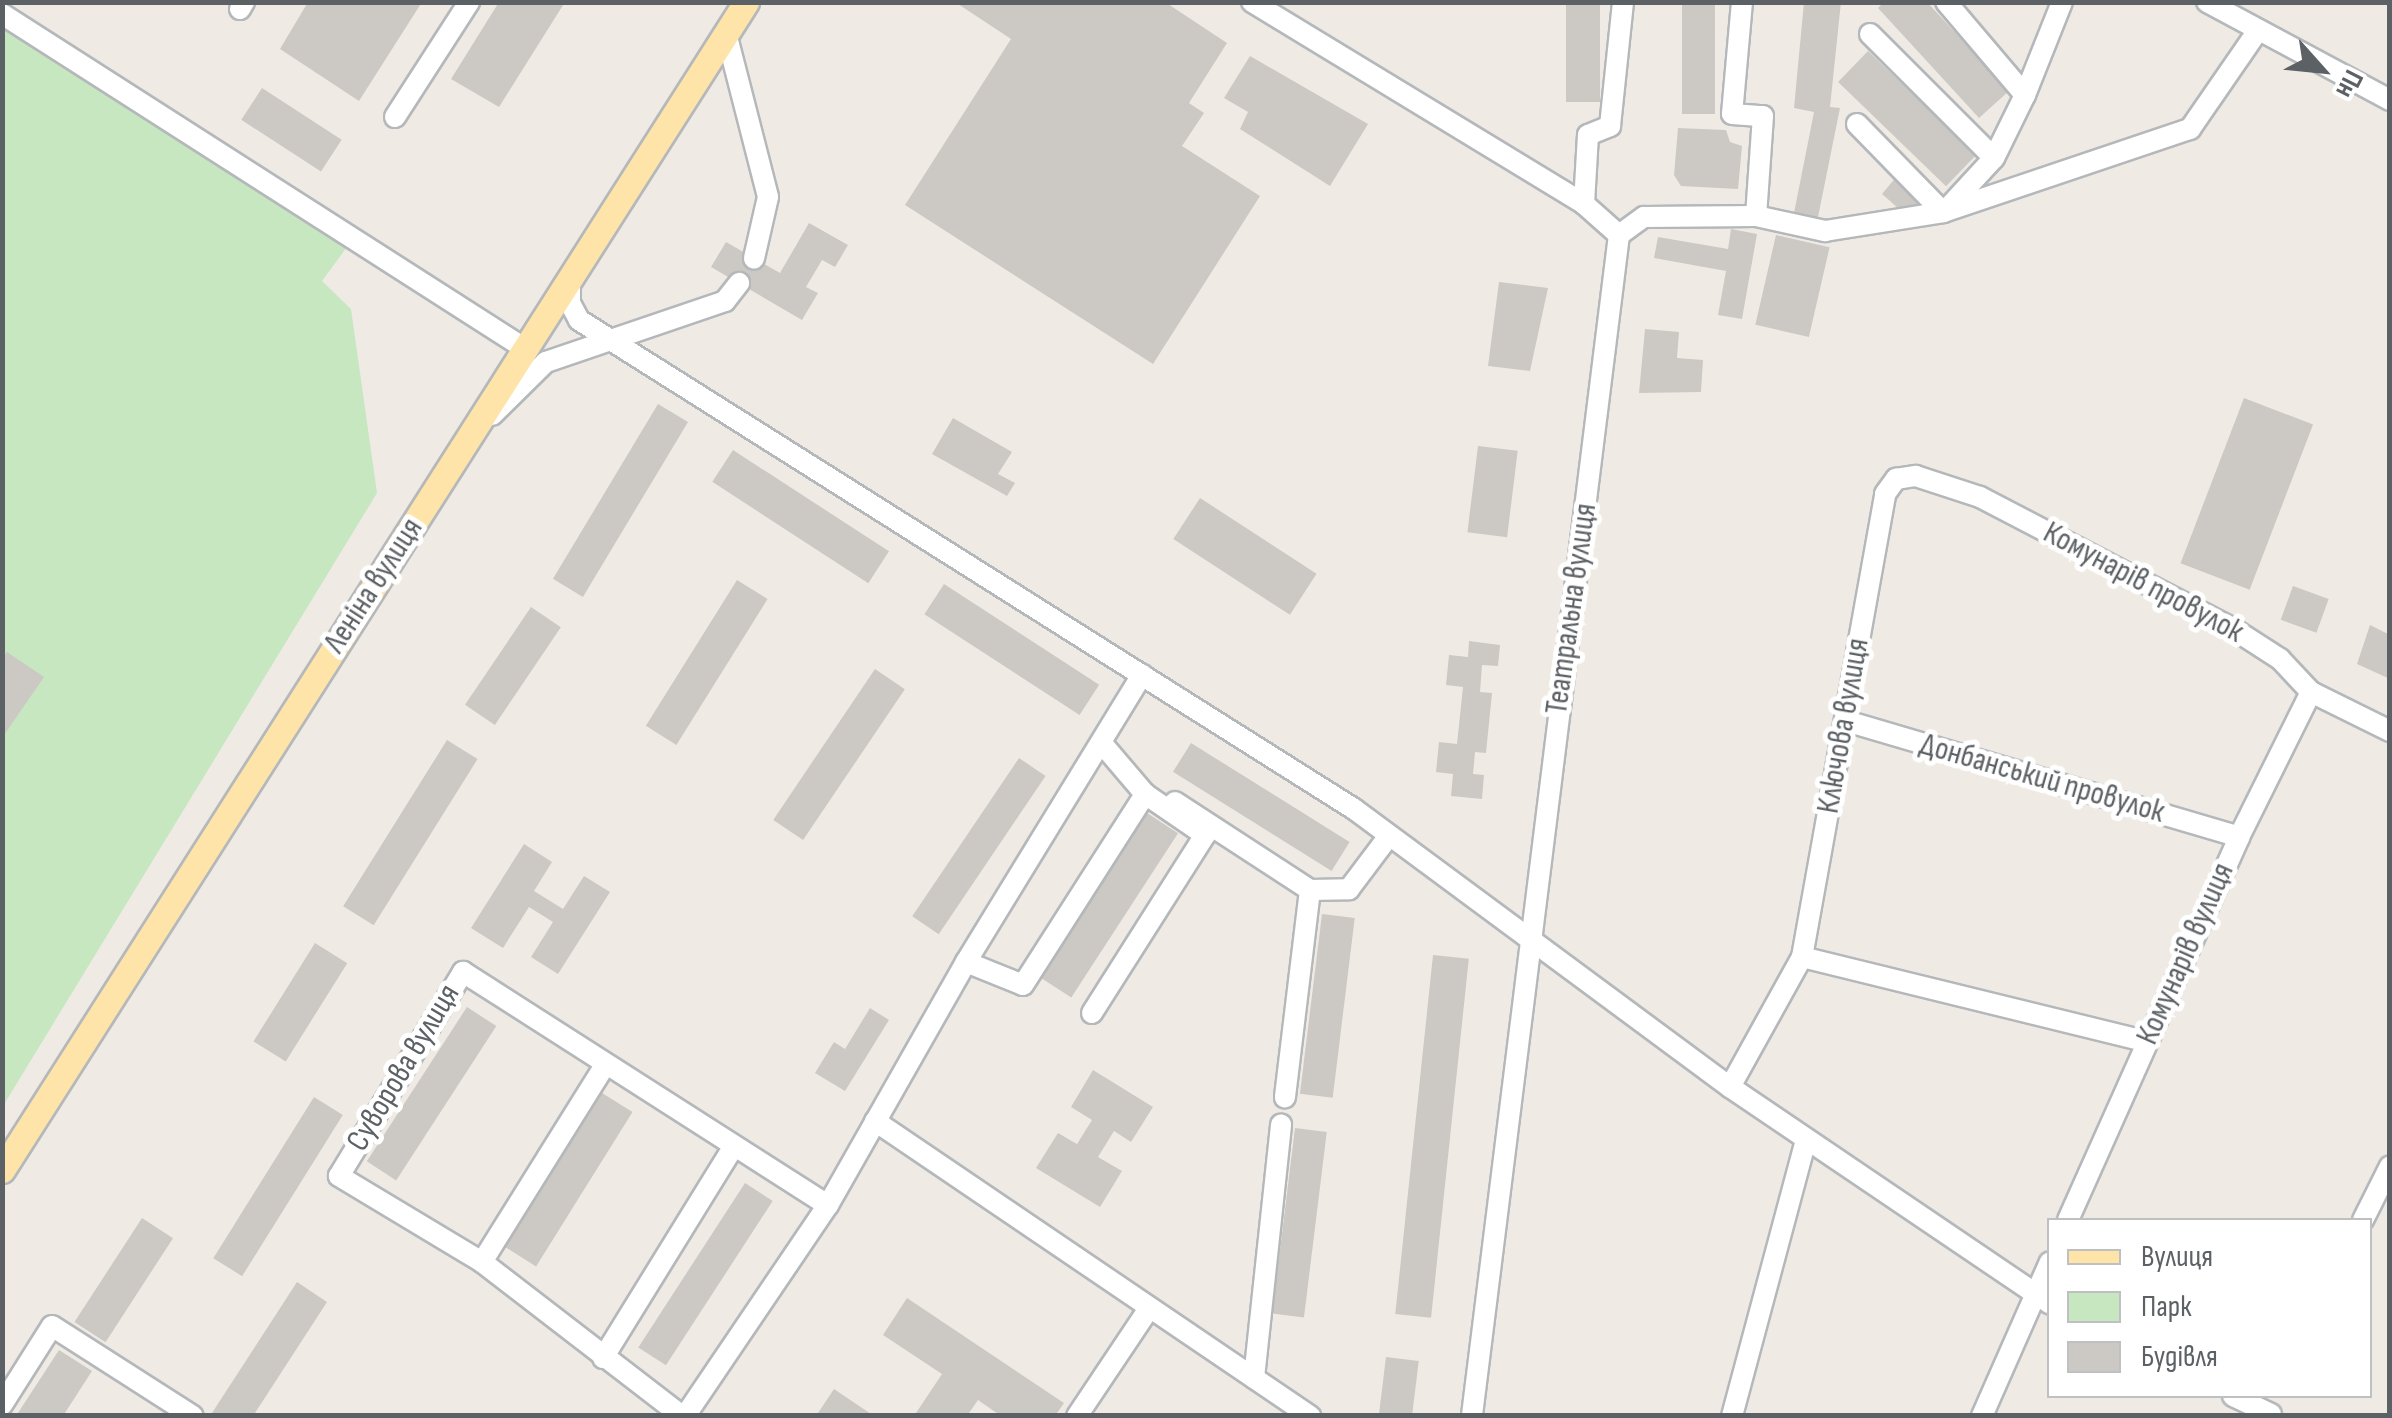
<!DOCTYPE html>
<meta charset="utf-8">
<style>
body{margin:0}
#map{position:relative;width:2392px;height:1418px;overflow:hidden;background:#efebe4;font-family:"Sofia Sans Condensed",sans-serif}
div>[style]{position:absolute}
.green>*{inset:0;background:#c6e7c0}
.building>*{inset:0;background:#ccc8c3;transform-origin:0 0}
.roads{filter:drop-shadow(2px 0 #b5b8bb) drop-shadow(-2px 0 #b5b8bb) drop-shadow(0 2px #b5b8bb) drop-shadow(0 -2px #b5b8bb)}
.minor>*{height:20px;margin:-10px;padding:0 10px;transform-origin:10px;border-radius:10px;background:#fff}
.major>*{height:25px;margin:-12.5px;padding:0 12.5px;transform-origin:12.5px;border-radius:12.5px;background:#ffe4a9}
span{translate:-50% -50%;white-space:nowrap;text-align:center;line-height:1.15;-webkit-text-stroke:10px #fff;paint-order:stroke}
.street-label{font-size:32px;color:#5c6165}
.frame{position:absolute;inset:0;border:5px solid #5c6165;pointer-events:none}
.legend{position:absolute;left:2047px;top:1218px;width:325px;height:180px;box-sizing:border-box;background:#fff;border:2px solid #bec0c1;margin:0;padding:12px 18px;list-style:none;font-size:30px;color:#5c6165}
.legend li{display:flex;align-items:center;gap:20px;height:50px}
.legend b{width:50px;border:2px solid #bec0c1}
.north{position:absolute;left:2272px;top:20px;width:100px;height:100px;-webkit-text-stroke:8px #fff;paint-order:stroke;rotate:117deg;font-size:28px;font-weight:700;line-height:40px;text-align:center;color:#5c6165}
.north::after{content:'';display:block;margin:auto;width:35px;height:45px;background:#5c6165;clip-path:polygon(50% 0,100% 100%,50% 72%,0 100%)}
</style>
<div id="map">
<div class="green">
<div style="clip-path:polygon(2px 14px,355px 236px,322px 281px,351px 309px,377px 493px,3px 1106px)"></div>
</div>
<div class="building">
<div style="clip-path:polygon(308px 2px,422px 2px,359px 101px,280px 49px)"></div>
<div style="clip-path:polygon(499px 2px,565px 2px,499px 107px,451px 79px)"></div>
<div style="clip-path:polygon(955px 2px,1165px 2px,1227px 43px,1189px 103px,1204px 113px,1182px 146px,1260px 196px,1153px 364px,905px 205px,1011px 39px)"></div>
<div style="left:1566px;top:2px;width:34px;height:100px"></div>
<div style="clip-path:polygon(1804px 2px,1841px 2px,1830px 107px,1840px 108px,1817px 222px,1793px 218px,1814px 112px,1794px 108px)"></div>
<div style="clip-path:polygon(1884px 2px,1927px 2px,2009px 91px,1979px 118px,1878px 8px)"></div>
<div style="left:1682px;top:3px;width:33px;height:111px"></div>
<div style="left:1868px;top:51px;width:150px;height:43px;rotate:44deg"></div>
<div style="clip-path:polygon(1250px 56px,1368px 124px,1330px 186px,1240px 129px,1248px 112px,1224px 98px)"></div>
<div style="left:262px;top:88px;width:95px;height:38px;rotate:33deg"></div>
<div style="clip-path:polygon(1678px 128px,1726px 130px,1730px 142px,1742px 146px,1738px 189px,1681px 186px,1674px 175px)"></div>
<div style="clip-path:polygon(1897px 176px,1921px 200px,1906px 215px,1882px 194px)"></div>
<div style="clip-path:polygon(809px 223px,848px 245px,835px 267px,822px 260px,806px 287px,818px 293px,802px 320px,711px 267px,726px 242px,780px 273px)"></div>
<div style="clip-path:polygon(1731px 229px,1757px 234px,1742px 319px,1718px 315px,1726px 271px,1654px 258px,1658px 237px,1728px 249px)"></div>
<div style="left:1776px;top:235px;width:55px;height:92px;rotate:13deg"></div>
<div style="clip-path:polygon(1499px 282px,1548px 288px,1530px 371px,1488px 366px)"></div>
<div style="clip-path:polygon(1645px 329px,1679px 332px,1677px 358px,1703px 360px,1701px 392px,1639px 393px)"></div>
<div style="left:2244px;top:398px;width:74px;height:177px;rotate:21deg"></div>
<div style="left:658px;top:404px;width:35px;height:204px;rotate:31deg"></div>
<div style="clip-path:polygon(953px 418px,1012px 452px,998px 474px,1015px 483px,1007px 496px,932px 454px)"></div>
<div style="left:1478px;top:446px;width:40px;height:87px;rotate:7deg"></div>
<div style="left:733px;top:450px;width:186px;height:38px;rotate:33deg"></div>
<div style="left:1200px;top:498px;width:139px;height:49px;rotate:33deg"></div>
<div style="left:737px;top:580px;width:36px;height:172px;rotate:32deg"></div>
<div style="left:944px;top:584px;width:185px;height:36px;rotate:33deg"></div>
<div style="left:2293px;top:586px;width:38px;height:36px;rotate:20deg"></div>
<div style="left:531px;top:607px;width:36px;height:118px;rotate:34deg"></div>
<div style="clip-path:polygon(2370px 625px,2390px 635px,2390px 679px,2357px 664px)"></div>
<div style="clip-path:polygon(1469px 641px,1500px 645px,1498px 666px,1482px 665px,1480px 692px,1492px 693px,1486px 753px,1475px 752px,1473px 774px,1484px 775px,1482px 799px,1451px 796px,1453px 774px,1436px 772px,1439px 742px,1457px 744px,1463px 687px,1446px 685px,1449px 655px,1468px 657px)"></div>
<div style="clip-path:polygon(7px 652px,44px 677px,2px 738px,2px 659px)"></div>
<div style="left:875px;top:669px;width:36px;height:182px;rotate:34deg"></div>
<div style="left:447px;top:740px;width:36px;height:196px;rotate:32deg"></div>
<div style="left:1191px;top:743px;width:187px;height:34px;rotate:32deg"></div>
<div style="left:1019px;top:758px;width:32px;height:191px;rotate:34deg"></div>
<div style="left:1147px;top:813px;width:37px;height:196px;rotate:33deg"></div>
<div style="clip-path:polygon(524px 844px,552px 862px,534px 891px,563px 909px,584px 876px,610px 892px,558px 974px,531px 957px,553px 922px,529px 907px,503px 948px,471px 928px)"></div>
<div style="left:1322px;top:914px;width:33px;height:181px;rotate:7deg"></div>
<div style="left:315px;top:943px;width:38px;height:116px;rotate:32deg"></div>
<div style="left:1433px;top:955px;width:36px;height:361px;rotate:6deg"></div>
<div style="left:467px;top:1007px;width:35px;height:184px;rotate:33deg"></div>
<div style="clip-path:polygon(870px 1008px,889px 1020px,845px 1091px,815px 1073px,834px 1042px,845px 1049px)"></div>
<div style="clip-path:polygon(1093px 1070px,1153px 1107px,1131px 1142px,1114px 1131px,1098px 1157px,1122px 1171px,1100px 1207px,1036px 1168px,1058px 1133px,1077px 1144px,1092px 1120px,1071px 1107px)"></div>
<div style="left:602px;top:1093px;width:36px;height:182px;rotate:32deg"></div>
<div style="left:314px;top:1097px;width:34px;height:190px;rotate:32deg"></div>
<div style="left:1295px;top:1128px;width:32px;height:187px;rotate:7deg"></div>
<div style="left:745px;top:1183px;width:33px;height:196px;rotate:33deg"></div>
<div style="left:142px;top:1218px;width:37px;height:124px;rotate:33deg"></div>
<div style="clip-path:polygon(297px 1282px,327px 1302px,253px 1416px,210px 1416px)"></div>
<div style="clip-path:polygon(907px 1298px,1064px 1403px,1055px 1416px,1001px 1416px,978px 1400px,967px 1416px,914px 1416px,942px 1374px,883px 1335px)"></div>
<div style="clip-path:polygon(59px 1350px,92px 1371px,63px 1416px,16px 1416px)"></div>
<div style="left:1386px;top:1357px;width:33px;height:59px;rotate:7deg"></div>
<div style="clip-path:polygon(834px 1389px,874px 1416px,816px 1416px)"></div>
</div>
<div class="roads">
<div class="minor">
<div style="left:1252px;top:2px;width:389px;rotate:31.3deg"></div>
<div style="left:1584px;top:204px;width:47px;rotate:41.5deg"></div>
<div style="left:1619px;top:235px;width:1190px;rotate:97.1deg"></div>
<div style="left:1742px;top:2px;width:112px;rotate:95.1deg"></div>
<div style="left:1732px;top:114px;width:31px;rotate:4deg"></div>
<div style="left:1763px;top:116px;width:100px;rotate:94deg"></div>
<div style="left:2207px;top:2px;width:208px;rotate:28.2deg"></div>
<div style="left:240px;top:9px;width:8px;rotate:-60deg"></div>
<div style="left:2px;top:14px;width:620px;rotate:32.61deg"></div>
<div style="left:726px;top:33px;width:169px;rotate:75.6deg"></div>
<div style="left:768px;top:197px;width:63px;rotate:102.9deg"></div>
<div style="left:1870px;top:34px;width:175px;rotate:45deg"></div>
<div style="left:2025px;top:95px;width:100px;rotate:-68.3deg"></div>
<div style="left:395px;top:117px;width:137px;rotate:-57.2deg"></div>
<div style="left:1857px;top:124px;width:123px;rotate:45.7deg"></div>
<div style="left:1584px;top:204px;width:69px;rotate:-86.7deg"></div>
<div style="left:1588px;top:135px;width:24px;rotate:-22deg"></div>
<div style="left:1610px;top:126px;width:125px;rotate:-84deg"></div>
<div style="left:1946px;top:210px;width:71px;rotate:-47.3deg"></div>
<div style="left:1994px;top:158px;width:70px;rotate:-63.8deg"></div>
<div style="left:2025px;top:95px;width:122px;rotate:-130.3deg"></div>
<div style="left:1619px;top:235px;width:31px;rotate:-36deg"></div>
<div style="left:1644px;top:217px;width:112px;rotate:-0.5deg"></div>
<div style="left:1756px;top:216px;width:71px;rotate:12.3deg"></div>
<div style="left:1825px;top:231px;width:120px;rotate:-9.1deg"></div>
<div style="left:1943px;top:212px;width:261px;rotate:-18.6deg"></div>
<div style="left:2190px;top:129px;width:118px;rotate:-55.4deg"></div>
<div style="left:570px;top:276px;width:27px;rotate:90deg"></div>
<div style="left:570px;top:303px;width:19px;rotate:62deg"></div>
<div style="left:579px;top:320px;width:916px;rotate:32.25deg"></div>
<div style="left:1354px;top:809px;width:468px;rotate:36.5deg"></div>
<div style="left:1730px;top:1087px;width:387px;rotate:34.1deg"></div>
<div style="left:492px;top:415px;width:76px;rotate:-44.5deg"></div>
<div style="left:546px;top:362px;width:189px;rotate:-18.8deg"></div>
<div style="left:725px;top:301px;width:23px;rotate:-52deg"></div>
<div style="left:1846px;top:721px;width:410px;rotate:16.4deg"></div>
<div style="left:1175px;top:802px;width:161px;rotate:33.1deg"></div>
<div style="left:1310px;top:890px;width:209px;rotate:96.9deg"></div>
<div style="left:1310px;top:890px;width:39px;rotate:-1deg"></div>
<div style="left:1349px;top:889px;width:66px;rotate:-53deg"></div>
<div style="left:1802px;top:957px;width:355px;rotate:13.8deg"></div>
<div style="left:966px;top:962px;width:61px;rotate:22deg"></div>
<div style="left:1023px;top:985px;width:227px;rotate:-57.4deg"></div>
<div style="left:1145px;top:794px;width:63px;rotate:-130.5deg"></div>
<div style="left:1092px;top:1013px;width:211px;rotate:-57.6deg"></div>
<div style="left:1205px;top:835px;width:73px;rotate:-145.7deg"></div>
<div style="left:1730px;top:1087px;width:149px;rotate:-61deg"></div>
<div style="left:1802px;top:957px;width:470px;rotate:-79.8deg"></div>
<div style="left:1885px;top:494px;width:19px;rotate:-54deg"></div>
<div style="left:1896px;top:479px;width:20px;rotate:-9deg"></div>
<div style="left:1916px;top:476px;width:67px;rotate:18.2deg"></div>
<div style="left:1980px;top:497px;width:288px;rotate:27.5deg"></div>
<div style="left:2235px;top:630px;width:54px;rotate:32.8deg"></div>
<div style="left:2280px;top:659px;width:45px;rotate:46.8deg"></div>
<div style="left:2311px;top:692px;width:88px;rotate:26.3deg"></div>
<div style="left:875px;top:1121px;width:526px;rotate:34.14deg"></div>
<div style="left:2068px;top:1220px;width:419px;rotate:-65.9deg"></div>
<div style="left:2239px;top:837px;width:162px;rotate:-63.6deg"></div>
<div style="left:2363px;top:1220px;width:60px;rotate:-63.4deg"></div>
<div style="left:482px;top:1262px;width:232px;rotate:-58deg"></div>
<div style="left:603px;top:1358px;width:246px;rotate:-58.3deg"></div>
<div style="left:1254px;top:1378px;width:255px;rotate:-83.9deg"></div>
<div style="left:2233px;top:1396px;width:42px;rotate:25.3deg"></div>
<div style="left:2px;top:1405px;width:93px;rotate:-57.7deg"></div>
<div style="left:52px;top:1326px;width:167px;rotate:32.6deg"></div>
<div style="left:682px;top:1416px;width:252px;rotate:-142.4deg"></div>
<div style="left:482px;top:1262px;width:167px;rotate:-149deg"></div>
<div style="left:339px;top:1176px;width:239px;rotate:-58.7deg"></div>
<div style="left:463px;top:972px;width:433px;rotate:32.6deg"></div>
<div style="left:685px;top:1416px;width:255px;rotate:-55.9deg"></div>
<div style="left:828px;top:1205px;width:279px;rotate:-60.4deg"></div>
<div style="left:966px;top:962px;width:337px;rotate:-58.5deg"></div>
<div style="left:1077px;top:1416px;width:128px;rotate:-56.2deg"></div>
<div style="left:1732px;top:1416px;width:286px;rotate:-75deg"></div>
<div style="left:1982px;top:1416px;width:168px;rotate:-66.2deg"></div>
</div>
<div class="major">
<div style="left:2px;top:1170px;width:1385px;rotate:-57.5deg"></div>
</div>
</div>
<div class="street-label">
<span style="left:2143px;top:583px;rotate:28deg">Комунарів провулок</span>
<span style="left:374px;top:586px;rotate:-57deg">Леніна вулиця</span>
<span style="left:1572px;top:609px;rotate:-82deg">Театральна вулиця</span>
<span style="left:1844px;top:726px;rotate:-80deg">Ключова вулиця</span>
<span style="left:2042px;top:779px;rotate:16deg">Донбанський провулок</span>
<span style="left:2186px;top:954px;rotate:-66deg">Комунарів вулиця</span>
<span style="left:404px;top:1068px;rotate:-59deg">Суворова вулиця</span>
</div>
<div class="frame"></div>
<ul class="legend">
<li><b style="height:12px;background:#ffe4a9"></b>Вулиця</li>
<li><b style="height:28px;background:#c6e7c0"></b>Парк</li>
<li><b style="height:28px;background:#ccc8c3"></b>Будівля</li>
</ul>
<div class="north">Пн</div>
</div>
